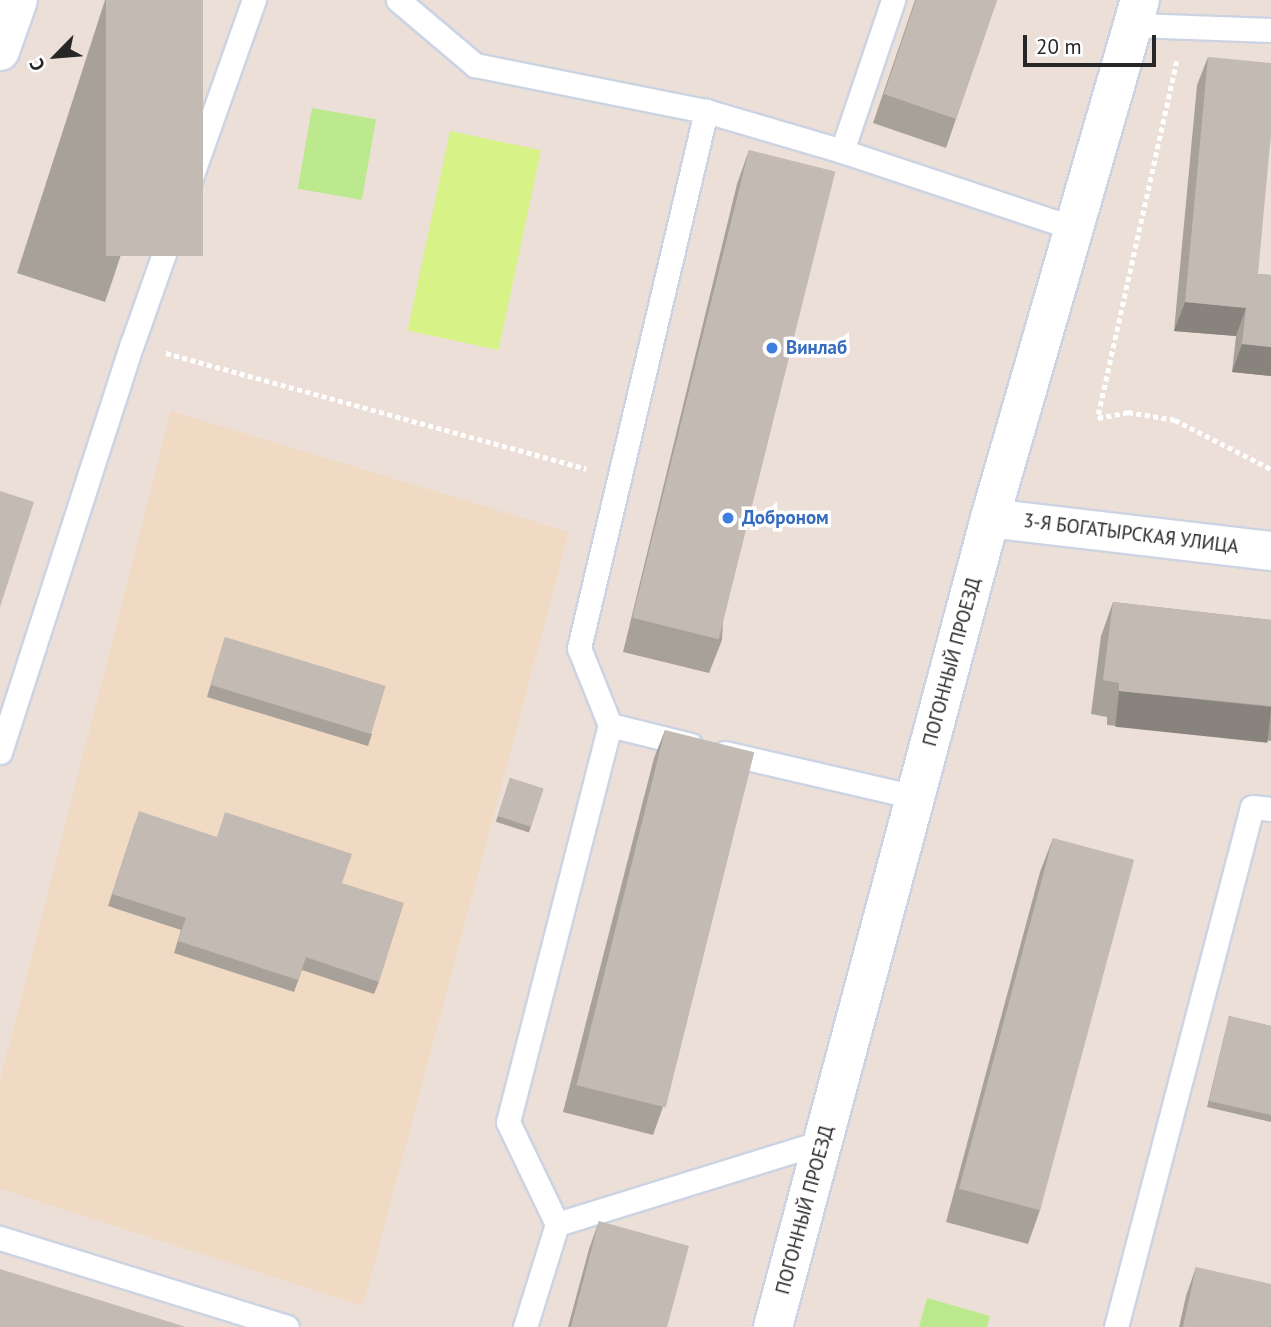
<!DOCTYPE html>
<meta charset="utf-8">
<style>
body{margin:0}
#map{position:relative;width:1271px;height:1327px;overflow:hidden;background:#ecdfd7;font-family:"PT Sans",sans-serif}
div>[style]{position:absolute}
.education>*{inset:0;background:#f0dac4}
.green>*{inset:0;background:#bce98d;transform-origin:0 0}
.pitch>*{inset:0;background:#d7f287;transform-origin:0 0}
.path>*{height:4.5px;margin-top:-2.25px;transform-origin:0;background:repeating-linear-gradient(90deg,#fff 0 5px,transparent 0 8.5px)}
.roads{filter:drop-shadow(2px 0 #ccd4e3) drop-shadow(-2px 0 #ccd4e3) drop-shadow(0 2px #ccd4e3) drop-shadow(0 -2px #ccd4e3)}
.lane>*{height:23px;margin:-11.5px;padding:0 11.5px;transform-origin:11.5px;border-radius:11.5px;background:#fff}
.street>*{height:38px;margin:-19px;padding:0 19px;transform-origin:19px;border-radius:19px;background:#fff}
.wall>*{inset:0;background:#a8a19a;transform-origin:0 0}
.shaded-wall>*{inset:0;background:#88837d;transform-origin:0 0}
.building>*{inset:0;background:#c3bbb3;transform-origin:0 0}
.dots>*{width:19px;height:19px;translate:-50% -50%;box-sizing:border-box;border:4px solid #fff;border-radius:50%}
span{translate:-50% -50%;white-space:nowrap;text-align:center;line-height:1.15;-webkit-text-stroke:7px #fff;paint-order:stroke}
.shop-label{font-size:19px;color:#366cbe;font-weight:700}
.left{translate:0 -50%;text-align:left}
.street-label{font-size:19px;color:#272727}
.north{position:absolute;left:21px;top:21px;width:70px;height:70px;-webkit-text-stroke:5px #fff;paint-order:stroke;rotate:245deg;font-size:19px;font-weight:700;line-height:28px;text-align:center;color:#272727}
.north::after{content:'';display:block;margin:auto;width:24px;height:32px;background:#272727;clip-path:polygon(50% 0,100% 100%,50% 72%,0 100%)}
.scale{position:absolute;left:1023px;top:35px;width:133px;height:32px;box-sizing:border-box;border:4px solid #272727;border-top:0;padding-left:9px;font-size:21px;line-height:24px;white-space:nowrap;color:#272727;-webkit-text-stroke:5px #fff;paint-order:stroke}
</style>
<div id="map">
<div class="education">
<div style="clip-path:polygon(171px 411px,569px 532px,363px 1306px,0 1189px,0 1080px)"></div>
</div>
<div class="green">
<div style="left:312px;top:108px;width:65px;height:82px;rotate:10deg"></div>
<div style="clip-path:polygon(927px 1298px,990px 1316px,987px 1327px,919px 1327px)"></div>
</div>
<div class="pitch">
<div style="left:450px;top:131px;width:93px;height:204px;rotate:12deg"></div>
</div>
<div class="path">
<div style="left:1177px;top:61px;width:366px;rotate:102.5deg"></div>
<div style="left:1098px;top:418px;width:31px;rotate:-11deg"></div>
<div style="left:1128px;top:412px;width:48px;rotate:9.7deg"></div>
<div style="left:1175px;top:420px;width:108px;rotate:27deg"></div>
<div style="left:166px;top:353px;width:436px;rotate:15.4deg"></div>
</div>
<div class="roads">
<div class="lane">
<div style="left:398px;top:0;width:101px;rotate:40.2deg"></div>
<div style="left:475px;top:65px;width:236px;rotate:11.3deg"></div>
<div style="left:706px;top:111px;width:142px;rotate:16.4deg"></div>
<div style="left:842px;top:151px;width:243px;rotate:18.4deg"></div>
<div style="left:1134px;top:25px;width:137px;rotate:2.1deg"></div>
<div style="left:842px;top:151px;width:159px;rotate:-71.3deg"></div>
<div style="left:610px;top:725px;width:83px;rotate:13.9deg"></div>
<div style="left:0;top:752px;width:429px;rotate:-72.1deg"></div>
<div style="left:132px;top:344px;width:365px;rotate:-70.5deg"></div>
<div style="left:725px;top:753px;width:196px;rotate:13deg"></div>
<div style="left:557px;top:1224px;width:281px;rotate:-17.2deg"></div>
<div style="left:0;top:1238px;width:300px;rotate:17.2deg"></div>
<div style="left:525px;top:1327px;width:108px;rotate:-72.7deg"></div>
<div style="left:557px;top:1224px;width:113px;rotate:-115.7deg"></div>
<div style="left:508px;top:1122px;width:410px;rotate:-75.6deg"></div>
<div style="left:610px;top:725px;width:83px;rotate:-111.9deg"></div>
<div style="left:579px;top:648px;width:552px;rotate:-76.69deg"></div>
<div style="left:1116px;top:1327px;width:537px;rotate:-75.34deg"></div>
<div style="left:1252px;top:807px;width:19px;rotate:6deg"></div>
</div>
<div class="street">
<div style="left:0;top:51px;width:54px;rotate:-70.6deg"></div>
<div style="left:990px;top:518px;width:283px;rotate:6.7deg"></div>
<div style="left:773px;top:1327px;width:838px;rotate:-74.98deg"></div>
<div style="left:990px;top:518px;width:539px;rotate:-73.85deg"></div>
</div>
</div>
<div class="wall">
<div style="clip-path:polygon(105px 0,203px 0,115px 273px,105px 302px,17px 273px)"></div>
<div style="clip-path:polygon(915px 0,997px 0,946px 148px,873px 123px)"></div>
<div style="clip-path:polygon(1208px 57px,1258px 274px,1271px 275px,1271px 376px,1232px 372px,1236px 336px,1174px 331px,1197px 85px)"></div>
<div style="clip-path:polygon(749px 150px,722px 640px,709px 673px,623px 652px,737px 184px)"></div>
<div style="clip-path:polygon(1113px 602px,1271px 620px,1271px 741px,1107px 725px,1107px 717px,1091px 714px,1101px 636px)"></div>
<div style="clip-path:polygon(225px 637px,372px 734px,368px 746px,207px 697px)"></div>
<div style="clip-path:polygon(665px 730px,663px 1107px,653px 1135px,563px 1112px,654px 758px)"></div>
<div style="left:510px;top:778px;width:35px;height:46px;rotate:18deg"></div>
<div style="clip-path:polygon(135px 823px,342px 883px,379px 982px,374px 994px,302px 970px,294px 992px,174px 953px,181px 930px,108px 906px)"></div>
<div style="clip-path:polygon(1053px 838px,1040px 1210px,1028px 1244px,946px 1222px,1040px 872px)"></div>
<div style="clip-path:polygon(1229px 1016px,1271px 1026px,1271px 1122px,1207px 1107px)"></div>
<div style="clip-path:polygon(599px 1221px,667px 1327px,568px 1327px,589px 1249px)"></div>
<div style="clip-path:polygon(1196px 1267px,1271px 1327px,1179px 1327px,1186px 1296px)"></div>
</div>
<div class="shaded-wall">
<div style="clip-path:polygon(1185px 302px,1246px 308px,1236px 336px,1174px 331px)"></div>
<div style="clip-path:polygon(1242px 344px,1271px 347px,1271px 376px,1232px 372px)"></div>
<div style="left:1119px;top:691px;width:153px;height:36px;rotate:6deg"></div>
</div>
<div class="building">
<div style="left:106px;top:0;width:97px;height:256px"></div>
<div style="clip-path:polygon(916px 0,997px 0,956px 119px,884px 94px)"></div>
<div style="clip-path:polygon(1208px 57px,1271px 63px,1271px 134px,1258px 274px,1271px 275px,1271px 347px,1242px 344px,1246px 308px,1185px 302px)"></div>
<div style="left:749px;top:150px;width:89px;height:482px;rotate:14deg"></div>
<div style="clip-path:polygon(0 491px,34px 502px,0 607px)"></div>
<div style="clip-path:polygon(1113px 602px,1271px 620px,1271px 706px,1119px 691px,1119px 683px,1103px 680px)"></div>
<div style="left:225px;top:637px;width:168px;height:50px;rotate:17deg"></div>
<div style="left:665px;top:730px;width:92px;height:366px;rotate:14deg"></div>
<div style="left:510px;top:778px;width:35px;height:40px;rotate:18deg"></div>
<div style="clip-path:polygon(139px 811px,217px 837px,225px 812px,352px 854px,342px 883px,404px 903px,379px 982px,306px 957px,298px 980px,178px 941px,186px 918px,112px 894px)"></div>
<div style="left:1053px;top:838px;width:84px;height:363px;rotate:15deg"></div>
<div style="clip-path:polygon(1229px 1016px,1271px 1026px,1271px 1115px,1209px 1101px)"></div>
<div style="clip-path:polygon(599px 1221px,689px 1246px,667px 1327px,571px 1327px)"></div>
<div style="clip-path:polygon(1196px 1267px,1271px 1284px,1271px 1327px,1183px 1327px)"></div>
<div style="clip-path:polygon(0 1269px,186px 1327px,0 1327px)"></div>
</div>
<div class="dots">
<div style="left:772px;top:348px;background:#3f7fe0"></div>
<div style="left:728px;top:518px;background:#3f7fe0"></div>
</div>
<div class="shop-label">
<span class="left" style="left:786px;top:348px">Винлаб</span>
<span class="left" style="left:742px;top:518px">Доброном</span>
</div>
<div class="street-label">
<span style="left:1131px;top:534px;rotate:7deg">3-Я БОГАТЫРСКАЯ УЛИЦА</span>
<span style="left:952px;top:662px;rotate:-75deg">ПОГОННЫЙ ПРОЕЗД</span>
<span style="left:805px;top:1210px;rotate:-75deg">ПОГОННЫЙ ПРОЕЗД</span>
</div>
<div class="north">С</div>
<div class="scale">20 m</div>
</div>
